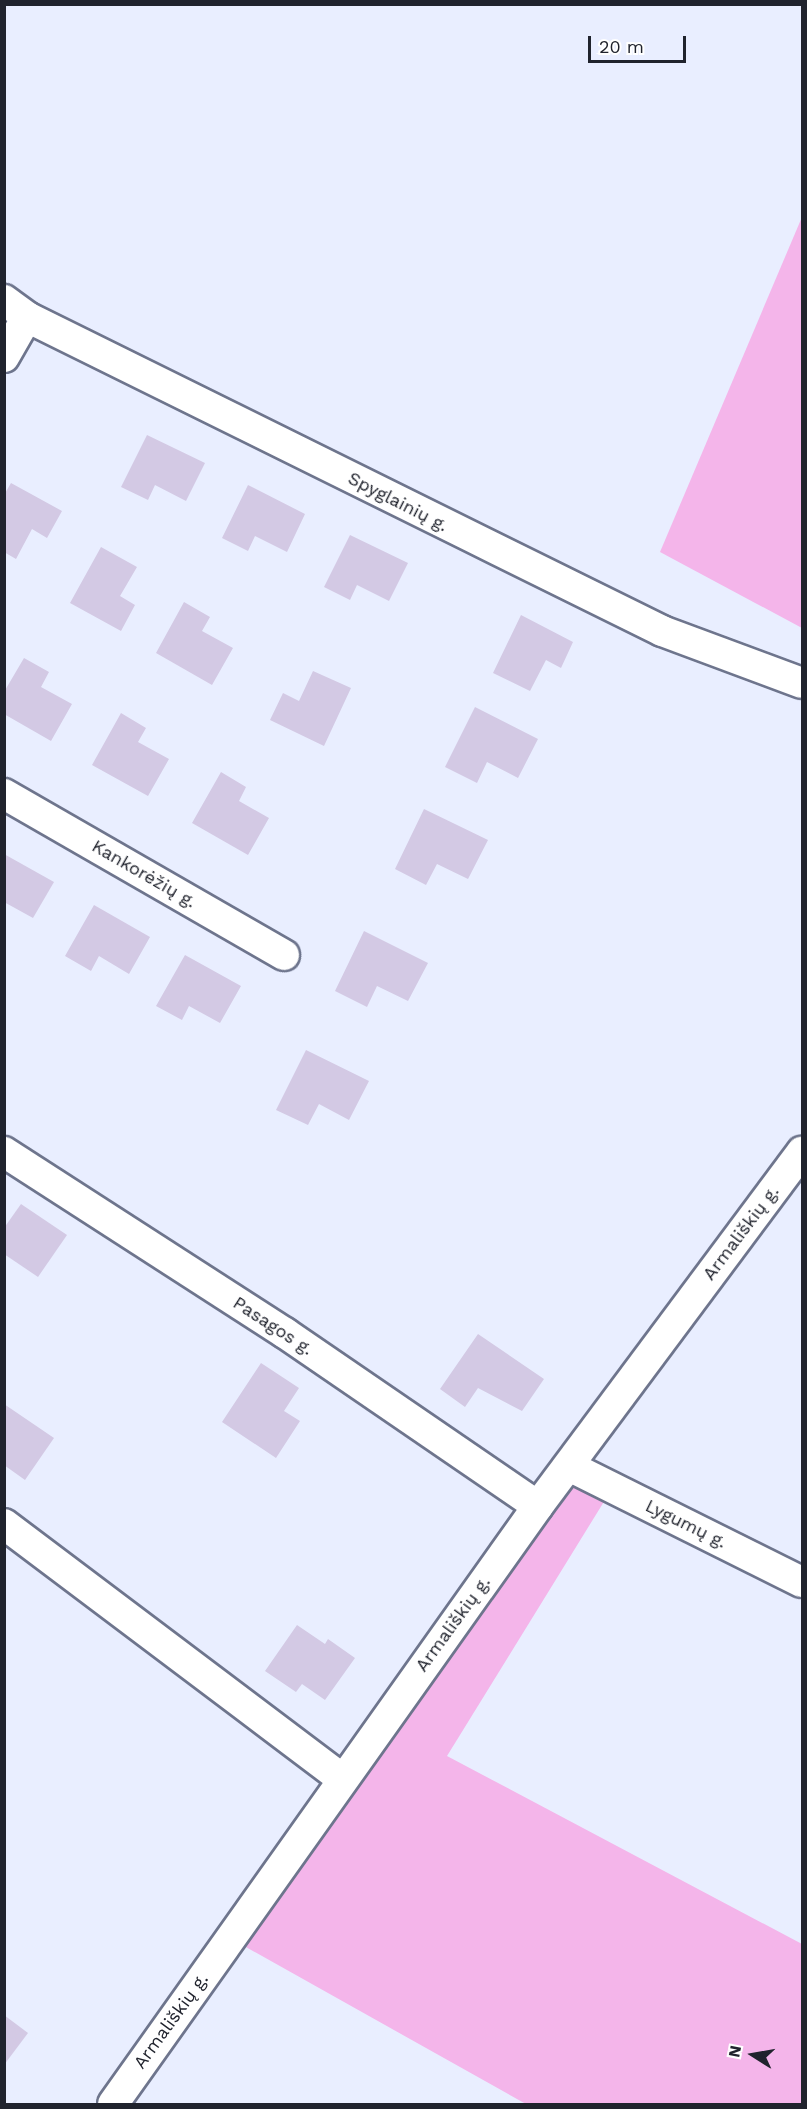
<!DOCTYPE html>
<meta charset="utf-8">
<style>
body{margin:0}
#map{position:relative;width:807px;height:2109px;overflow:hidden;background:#e9eeff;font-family:"Work Sans",sans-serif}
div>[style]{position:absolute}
.green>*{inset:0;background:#f4b5ea}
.building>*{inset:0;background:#d3c9e4}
.roads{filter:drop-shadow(2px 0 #6e758d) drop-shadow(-2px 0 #6e758d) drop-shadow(0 2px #6e758d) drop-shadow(0 -2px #6e758d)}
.street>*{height:30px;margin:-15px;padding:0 15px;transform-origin:15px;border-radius:15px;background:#fff}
span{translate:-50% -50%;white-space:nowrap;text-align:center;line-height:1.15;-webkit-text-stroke:5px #fff;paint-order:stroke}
.street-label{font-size:18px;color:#20232d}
.frame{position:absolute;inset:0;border:6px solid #20232d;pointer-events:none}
.north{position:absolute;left:723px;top:2025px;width:60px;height:60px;-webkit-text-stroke:4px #fff;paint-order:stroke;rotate:281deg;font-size:16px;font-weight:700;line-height:24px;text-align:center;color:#20232d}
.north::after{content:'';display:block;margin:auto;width:21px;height:27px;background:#20232d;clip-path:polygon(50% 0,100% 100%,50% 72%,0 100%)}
.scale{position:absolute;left:588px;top:36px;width:98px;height:27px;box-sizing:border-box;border:3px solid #20232d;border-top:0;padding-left:8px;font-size:18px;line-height:21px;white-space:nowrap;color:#20232d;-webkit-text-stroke:4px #fff;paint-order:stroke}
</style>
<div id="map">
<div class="green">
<div style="clip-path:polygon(802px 217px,802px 628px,660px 552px)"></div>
<div style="clip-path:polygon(575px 1481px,605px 1500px,447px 1756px,802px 1944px,802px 2104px,526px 2104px,244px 1946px)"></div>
</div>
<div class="building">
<div style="clip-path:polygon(147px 435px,205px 463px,186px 501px,155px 485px,148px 500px,121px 487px)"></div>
<div style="clip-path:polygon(11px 483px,62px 511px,47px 538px,32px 529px,16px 559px,4px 552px,4px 495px)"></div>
<div style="clip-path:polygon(248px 485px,305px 514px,287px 552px,255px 536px,248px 551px,222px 538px)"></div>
<div style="clip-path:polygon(350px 535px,408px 563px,389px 601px,357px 585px,350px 600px,324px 587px)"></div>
<div style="clip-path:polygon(101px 547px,137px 567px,120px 596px,135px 605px,121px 631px,70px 603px)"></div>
<div style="clip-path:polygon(184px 602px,210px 617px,202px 631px,233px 648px,212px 685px,156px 653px)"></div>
<div style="clip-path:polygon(521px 615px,573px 642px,561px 668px,546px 660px,530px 691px,493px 673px)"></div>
<div style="clip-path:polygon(24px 658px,49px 672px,41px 687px,72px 704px,51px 741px,4px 714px,4px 692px)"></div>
<div style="clip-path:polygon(313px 671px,351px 688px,324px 746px,270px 720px,283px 693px,299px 701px)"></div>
<div style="clip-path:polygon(475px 707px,538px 739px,518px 778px,487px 762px,477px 783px,445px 767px)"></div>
<div style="clip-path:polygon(121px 713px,146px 728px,138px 742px,169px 759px,148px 796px,92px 765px)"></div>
<div style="clip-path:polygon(221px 772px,246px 787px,239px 801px,269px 818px,248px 855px,192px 823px)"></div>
<div style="clip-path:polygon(424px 809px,488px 840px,468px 879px,437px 864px,426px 885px,395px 869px)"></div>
<div style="clip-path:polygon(4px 854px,54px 882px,33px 918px,4px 902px)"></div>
<div style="clip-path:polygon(94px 905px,150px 937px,129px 974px,99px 956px,91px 971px,65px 956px)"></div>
<div style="clip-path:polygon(364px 931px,428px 963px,408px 1001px,377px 986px,367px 1007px,335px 991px)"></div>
<div style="clip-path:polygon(185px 955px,241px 986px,220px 1023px,189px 1006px,182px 1020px,156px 1006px)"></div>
<div style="clip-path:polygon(306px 1050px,369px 1081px,349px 1120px,319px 1104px,308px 1125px,276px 1110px)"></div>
<div style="clip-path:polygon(21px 1204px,67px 1235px,38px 1277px,4px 1254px,4px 1228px)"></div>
<div style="clip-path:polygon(478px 1334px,544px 1379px,522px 1411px,478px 1388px,465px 1407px,440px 1389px)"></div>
<div style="clip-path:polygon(261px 1363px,299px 1388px,284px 1411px,300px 1421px,276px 1458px,222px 1422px)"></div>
<div style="clip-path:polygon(4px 1404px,54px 1438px,25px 1480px,4px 1465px)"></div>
<div style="clip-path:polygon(297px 1625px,325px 1644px,328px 1639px,355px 1658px,325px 1700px,302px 1684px,296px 1692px,265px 1671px)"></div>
<div style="clip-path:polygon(4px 2015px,28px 2033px,4px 2065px)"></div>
</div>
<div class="roads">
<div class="street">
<div style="left:4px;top:300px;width:29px;rotate:36deg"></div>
<div style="left:27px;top:317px;width:708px;rotate:26.31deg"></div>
<div style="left:662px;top:631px;width:149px;rotate:20.4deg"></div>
<div style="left:4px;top:357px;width:46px;rotate:-60.1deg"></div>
<div style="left:4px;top:794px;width:323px;rotate:29.9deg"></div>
<div style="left:4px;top:1152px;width:334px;rotate:32.8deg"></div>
<div style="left:285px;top:1333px;width:306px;rotate:34.4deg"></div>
<div style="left:569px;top:1466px;width:260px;rotate:26.5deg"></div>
<div style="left:4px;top:1524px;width:422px;rotate:37deg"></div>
<div style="left:113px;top:2104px;width:734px;rotate:-54.6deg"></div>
<div style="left:538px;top:1506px;width:442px;rotate:-53.3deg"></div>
</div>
</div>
<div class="street-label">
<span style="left:398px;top:502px;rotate:27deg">Spyglainių g.</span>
<span style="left:144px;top:874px;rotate:30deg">Kankorėžių g.</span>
<span style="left:741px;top:1233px;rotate:-53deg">Armališkių g.</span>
<span style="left:273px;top:1326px;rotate:33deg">Pasagos g.</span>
<span style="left:686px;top:1524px;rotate:26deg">Lygumų g.</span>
<span style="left:453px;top:1624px;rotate:-54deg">Armališkių g.</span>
<span style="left:171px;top:2021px;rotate:-54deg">Armališkių g.</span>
</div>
<div class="frame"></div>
<div class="north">N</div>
<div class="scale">20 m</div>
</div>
